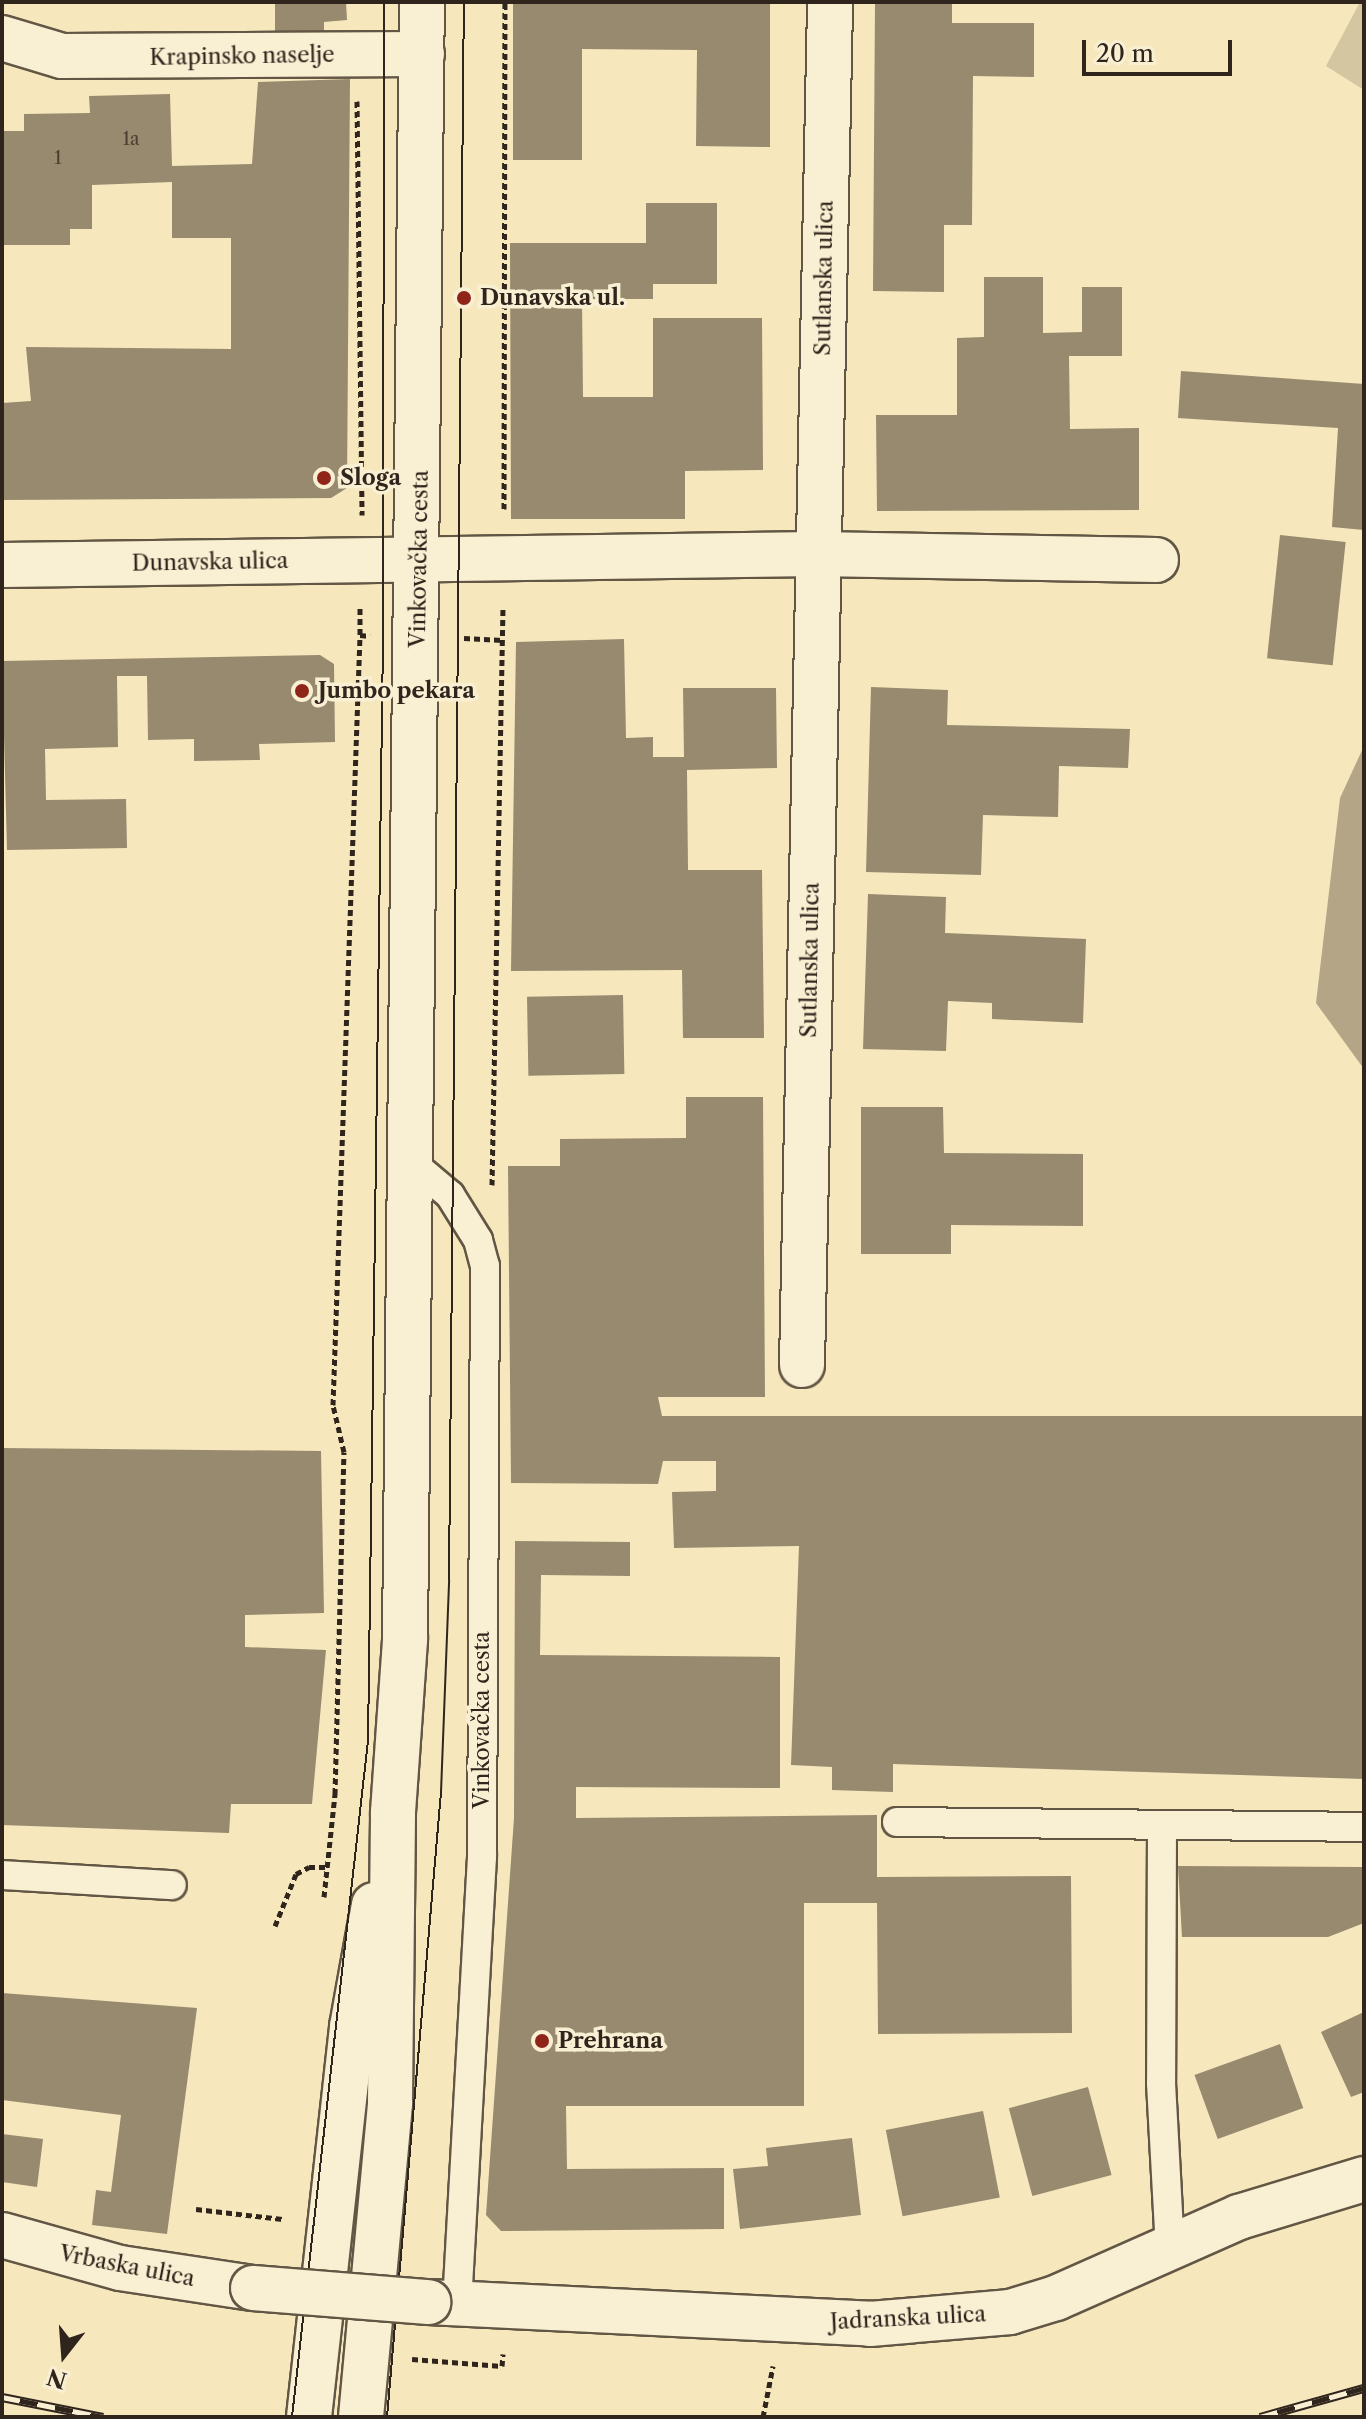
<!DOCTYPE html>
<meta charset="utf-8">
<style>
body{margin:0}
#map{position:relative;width:1366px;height:2419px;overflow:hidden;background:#f6e7bc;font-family:"Libre Caslon Text",serif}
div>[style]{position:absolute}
.green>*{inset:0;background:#d4c6a1}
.water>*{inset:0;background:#b3a586}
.building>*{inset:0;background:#978a6f;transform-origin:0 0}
.path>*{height:5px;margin-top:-2.5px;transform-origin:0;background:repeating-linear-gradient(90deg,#30251c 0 6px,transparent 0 10px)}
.roads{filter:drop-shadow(2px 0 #625644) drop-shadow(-2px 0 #625644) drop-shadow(0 2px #625644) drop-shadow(0 -2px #625644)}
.service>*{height:28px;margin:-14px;padding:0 14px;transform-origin:14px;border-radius:14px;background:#f9efd3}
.minor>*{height:44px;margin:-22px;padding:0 22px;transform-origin:22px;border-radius:22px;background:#f9efd3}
.secondary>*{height:44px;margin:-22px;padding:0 22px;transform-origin:22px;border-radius:22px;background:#f9efd3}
.tram>*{height:2px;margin:-1px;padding:0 1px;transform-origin:1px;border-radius:1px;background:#30251c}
.rail>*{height:9px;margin-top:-4.5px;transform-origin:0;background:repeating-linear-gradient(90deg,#f9efd3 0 18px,#30251c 0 36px);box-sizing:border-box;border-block:2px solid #30251c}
.bridges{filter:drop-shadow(2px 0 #625644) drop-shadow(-2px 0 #625644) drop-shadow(0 2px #625644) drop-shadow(0 -2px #625644)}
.minor-bridge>*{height:44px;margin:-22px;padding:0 22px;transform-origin:22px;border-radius:22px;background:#f9efd3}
.dots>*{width:22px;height:22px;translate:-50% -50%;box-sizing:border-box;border:4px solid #f9efd3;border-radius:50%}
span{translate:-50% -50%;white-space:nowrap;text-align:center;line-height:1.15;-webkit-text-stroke:7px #f9efd3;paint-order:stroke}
.number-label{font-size:18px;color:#4a3e31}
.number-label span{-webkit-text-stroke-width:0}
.street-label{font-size:22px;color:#30251c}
.poi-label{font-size:22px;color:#30251c;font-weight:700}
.left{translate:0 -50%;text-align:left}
.frame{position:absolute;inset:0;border:4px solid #30251c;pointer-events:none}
.north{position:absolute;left:24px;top:2315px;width:80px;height:80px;-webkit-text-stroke:6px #f9efd3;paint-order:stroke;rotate:197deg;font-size:22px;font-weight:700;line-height:32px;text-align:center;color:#30251c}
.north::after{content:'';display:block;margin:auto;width:28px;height:36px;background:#30251c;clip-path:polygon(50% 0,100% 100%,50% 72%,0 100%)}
.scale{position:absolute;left:1082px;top:40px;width:150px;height:36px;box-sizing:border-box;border:4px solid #30251c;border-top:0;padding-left:10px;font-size:24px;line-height:28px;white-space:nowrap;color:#30251c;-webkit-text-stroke:6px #f9efd3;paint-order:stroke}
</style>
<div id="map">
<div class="green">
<div style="clip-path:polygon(1360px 2px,1364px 2px,1364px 90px,1326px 66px)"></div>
</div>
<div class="water">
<div style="clip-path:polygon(1364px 746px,1364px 1069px,1316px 1003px,1340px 798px)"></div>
</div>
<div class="building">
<div style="clip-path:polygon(275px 2px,346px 2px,347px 20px,324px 22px,324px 34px,275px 34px)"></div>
<div style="clip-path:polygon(513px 2px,770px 2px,770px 147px,696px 146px,697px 50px,582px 49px,582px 160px,513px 160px)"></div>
<div style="clip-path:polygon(875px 2px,952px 2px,952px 23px,1034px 23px,1034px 77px,973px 76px,972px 225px,944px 225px,944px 292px,873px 291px)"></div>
<div style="clip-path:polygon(350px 79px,347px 488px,331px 498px,2px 500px,2px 403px,31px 401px,26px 347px,231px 349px,231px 238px,172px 238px,172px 182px,92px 185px,92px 229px,70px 229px,70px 245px,2px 245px,2px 131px,24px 131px,24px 114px,90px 113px,89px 96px,170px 94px,172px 166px,252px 164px,258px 82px)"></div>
<div style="clip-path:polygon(646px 203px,717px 203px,717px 284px,653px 284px,653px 299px,582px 299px,583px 397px,653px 397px,653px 318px,762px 318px,763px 470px,685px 471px,685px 519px,511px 519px,510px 243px,646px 243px)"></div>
<div style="clip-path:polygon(984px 277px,1043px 277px,1043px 333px,1082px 332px,1082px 287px,1122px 287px,1122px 356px,1069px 356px,1070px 429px,1139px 428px,1139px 510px,877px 511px,876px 415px,957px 415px,957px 338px,984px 337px)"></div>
<div style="clip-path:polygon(1181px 371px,1364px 384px,1364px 530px,1332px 527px,1338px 428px,1178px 418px)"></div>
<div style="left:1280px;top:535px;width:66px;height:124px;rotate:6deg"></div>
<div style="clip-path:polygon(624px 639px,626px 738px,653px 737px,653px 757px,684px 757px,683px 688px,776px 688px,777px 768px,687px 770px,688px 870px,762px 870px,764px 1038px,683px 1038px,682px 970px,511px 971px,516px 642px)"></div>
<div style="clip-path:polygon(320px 655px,334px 664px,335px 742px,259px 744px,260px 760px,194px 761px,194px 739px,148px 740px,147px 676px,117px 676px,118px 747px,45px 749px,46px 800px,126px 799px,127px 848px,7px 850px,2px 661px)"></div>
<div style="clip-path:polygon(871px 687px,948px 690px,947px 725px,1130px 729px,1128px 768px,1059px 766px,1058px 817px,983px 815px,981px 875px,866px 872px)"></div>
<div style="clip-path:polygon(868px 894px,946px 897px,945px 933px,1086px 939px,1083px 1023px,992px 1019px,992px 1003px,948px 1001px,946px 1051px,863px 1049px)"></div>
<div style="left:623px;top:995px;width:79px;height:96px;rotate:89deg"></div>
<div style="clip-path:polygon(686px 1097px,763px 1097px,765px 1397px,658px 1397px,662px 1416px,1364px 1416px,1364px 1779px,893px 1764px,893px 1792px,832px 1790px,832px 1767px,791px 1765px,799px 1546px,674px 1548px,672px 1492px,716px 1491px,716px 1461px,663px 1461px,658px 1484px,511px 1483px,508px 1166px,560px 1166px,560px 1139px,686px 1138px)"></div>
<div style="clip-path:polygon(861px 1107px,943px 1107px,944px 1153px,1083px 1154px,1083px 1226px,951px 1225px,951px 1254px,861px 1254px)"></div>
<div style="clip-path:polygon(2px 1448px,321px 1451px,324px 1613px,245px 1615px,245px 1647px,326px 1650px,312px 1804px,231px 1804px,229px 1833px,2px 1825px)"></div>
<div style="clip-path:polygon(515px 1541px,630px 1542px,630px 1576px,541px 1575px,540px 1655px,780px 1657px,780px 1788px,576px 1787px,576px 1818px,877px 1815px,877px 1877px,1071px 1876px,1072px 2033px,878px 2034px,877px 1903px,804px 1903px,804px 2106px,566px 2106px,567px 2169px,724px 2168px,724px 2229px,501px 2231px,486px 2215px,514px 1818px)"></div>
<div style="clip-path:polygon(1178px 1866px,1364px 1867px,1364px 1923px,1328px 1937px,1182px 1937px)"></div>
<div style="clip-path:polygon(2px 1993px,197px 2008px,167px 2234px,92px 2225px,96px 2190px,111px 2192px,121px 2115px,2px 2100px)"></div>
<div style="clip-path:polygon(1364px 2012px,1364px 2092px,1351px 2097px,1321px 2032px)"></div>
<div style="left:1280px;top:2044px;width:68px;height:91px;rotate:70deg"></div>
<div style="left:1088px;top:2087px;width:91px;height:82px;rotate:75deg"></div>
<div style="left:983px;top:2111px;width:88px;height:99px;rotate:79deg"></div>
<div style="clip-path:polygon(2px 2134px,43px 2139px,37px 2187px,2px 2182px)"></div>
<div style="clip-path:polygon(852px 2138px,861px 2215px,740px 2229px,733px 2169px,768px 2166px,766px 2148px)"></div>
</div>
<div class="path">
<div style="left:357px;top:101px;width:414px;rotate:89.3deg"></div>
<div style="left:504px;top:509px;width:507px;rotate:-89.89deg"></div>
<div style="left:360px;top:635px;width:27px;rotate:-90deg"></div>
<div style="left:464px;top:638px;width:39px;rotate:3deg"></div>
<div style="left:492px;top:1185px;width:578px;rotate:-88.91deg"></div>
<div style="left:324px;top:1897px;width:104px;rotate:-83.9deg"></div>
<div style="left:335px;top:1794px;width:342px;rotate:-88.5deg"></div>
<div style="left:344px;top:1452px;width:48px;rotate:-103.2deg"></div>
<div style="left:333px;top:1405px;width:770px;rotate:-87.99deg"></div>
<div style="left:360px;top:635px;width:10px;rotate:6deg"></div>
<div style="left:275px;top:1926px;width:56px;rotate:-68deg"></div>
<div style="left:296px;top:1874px;width:15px;rotate:-28deg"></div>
<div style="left:309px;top:1867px;width:18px"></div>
<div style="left:196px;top:2209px;width:87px;rotate:6.6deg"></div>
<div style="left:412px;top:2359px;width:90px;rotate:4.4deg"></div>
<div style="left:502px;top:2366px;width:12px;rotate:-85deg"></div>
<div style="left:763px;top:2417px;width:52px;rotate:-78.9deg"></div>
</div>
<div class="roads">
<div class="service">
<div style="left:412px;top:1163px;width:50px;rotate:40.1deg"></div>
<div style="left:450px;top:1195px;width:53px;rotate:58.1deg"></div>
<div style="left:478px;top:1240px;width:27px;rotate:75deg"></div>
<div style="left:485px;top:1266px;width:591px;rotate:90.29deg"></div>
<div style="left:482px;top:1857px;width:446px;rotate:93.2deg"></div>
<div style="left:897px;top:1822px;width:467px;rotate:0.6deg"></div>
<div style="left:1162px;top:1826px;width:257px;rotate:90.2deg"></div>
<div style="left:1161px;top:2083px;width:164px;rotate:86.9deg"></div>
<div style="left:2px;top:1875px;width:170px;rotate:3.4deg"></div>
</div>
<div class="minor">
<div style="left:2px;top:38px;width:63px;rotate:16.7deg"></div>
<div style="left:62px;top:56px;width:360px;rotate:-0.3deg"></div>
<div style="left:2px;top:565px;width:815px;rotate:-0.77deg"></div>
<div style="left:817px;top:554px;width:339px;rotate:1deg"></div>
<div style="left:802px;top:1365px;width:1363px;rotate:-88.82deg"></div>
<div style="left:2px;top:2235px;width:123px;rotate:15.6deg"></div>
<div style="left:120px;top:2268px;width:134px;rotate:8.6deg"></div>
<div style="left:428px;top:2302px;width:443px;rotate:2.8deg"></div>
<div style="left:870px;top:2324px;width:141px;rotate:-4.9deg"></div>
<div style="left:1010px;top:2312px;width:48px;rotate:-16.9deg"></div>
<div style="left:1056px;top:2298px;width:200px;rotate:-23.9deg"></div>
<div style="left:1239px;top:2217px;width:131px;rotate:-16.9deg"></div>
</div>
<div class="secondary">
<div style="left:309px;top:2417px;width:392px;rotate:-83.7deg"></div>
<div style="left:352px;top:2027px;width:124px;rotate:-79.8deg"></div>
<div style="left:361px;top:2417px;width:316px;rotate:-84.7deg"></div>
<div style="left:390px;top:2102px;width:290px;rotate:-89.4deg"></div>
<div style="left:393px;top:1812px;width:173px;rotate:-86deg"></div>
<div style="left:405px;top:1639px;width:1637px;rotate:-89.41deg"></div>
</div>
</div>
<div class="tram">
<div style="left:292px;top:2417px;width:680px;rotate:-83.59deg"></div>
<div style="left:368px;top:1741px;width:1105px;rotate:-89.22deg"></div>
<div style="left:383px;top:636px;width:634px;rotate:-89.91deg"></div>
<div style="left:387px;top:2417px;width:627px;rotate:-85.06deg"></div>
<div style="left:441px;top:1792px;width:212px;rotate:-87.8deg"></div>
<div style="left:449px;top:1580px;width:1578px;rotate:-89.46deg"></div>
</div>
<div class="rail">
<div style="left:2px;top:2397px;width:103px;rotate:11.2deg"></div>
<div style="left:1260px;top:2417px;width:108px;rotate:-15.6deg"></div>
</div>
<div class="bridges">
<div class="minor-bridge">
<div style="left:253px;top:2288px;width:176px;rotate:4.6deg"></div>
</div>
</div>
<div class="dots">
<div style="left:464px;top:298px;background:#8f2418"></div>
<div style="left:324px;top:478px;background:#8f2418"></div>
<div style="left:302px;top:691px;background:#8f2418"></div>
<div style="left:542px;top:2041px;background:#8f2418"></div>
</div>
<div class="number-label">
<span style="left:131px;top:139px">1a</span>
<span style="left:58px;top:158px">1</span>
</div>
<div class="street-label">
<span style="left:242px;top:56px;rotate:-1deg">Krapinsko naselje</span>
<span style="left:824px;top:278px;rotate:-89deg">Sutlanska ulica</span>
<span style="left:419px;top:559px;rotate:-89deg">Vinkovačka cesta</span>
<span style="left:210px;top:562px;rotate:-1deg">Dunavska ulica</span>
<span style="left:810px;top:960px;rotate:-89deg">Sutlanska ulica</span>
<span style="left:482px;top:1720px;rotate:-90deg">Vinkovačka cesta</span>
<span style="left:127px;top:2266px;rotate:11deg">Vrbaska ulica</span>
<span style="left:908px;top:2318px;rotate:-3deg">Jadranska ulica</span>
</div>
<div class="poi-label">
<span class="left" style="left:480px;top:298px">Dunavska ul.</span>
<span class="left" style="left:340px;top:478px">Sloga</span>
<span class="left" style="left:318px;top:691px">Jumbo pekara</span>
<span class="left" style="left:558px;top:2041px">Prehrana</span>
</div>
<div class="frame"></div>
<div class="north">N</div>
<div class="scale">20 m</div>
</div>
